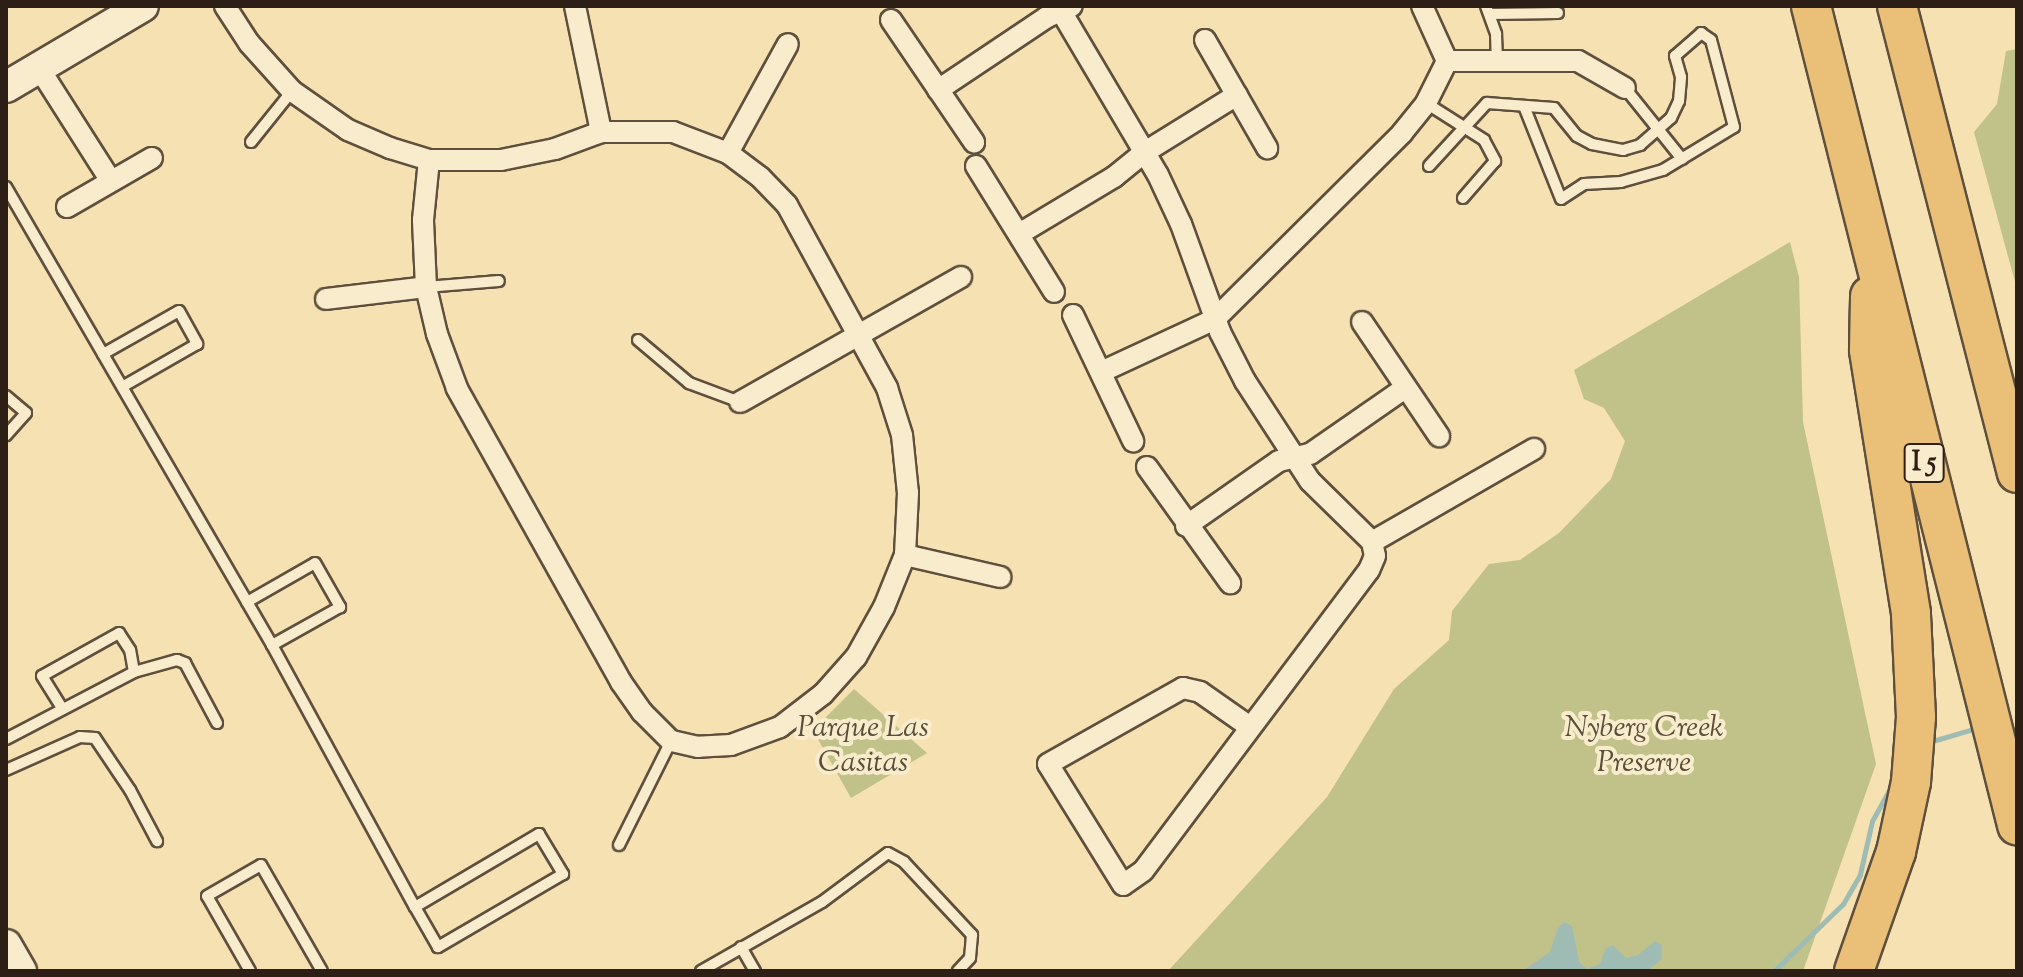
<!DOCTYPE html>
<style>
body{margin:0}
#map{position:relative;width:2023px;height:977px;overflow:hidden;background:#f5e1b1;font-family:"Sorts Mill Goudy",serif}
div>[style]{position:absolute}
.green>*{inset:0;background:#c0c289}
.water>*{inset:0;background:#9ebcb3}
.stream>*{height:5px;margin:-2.5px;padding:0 2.5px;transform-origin:2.5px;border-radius:2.5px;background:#9ebcb3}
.roads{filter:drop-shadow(2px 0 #5f4f3d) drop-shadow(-2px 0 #5f4f3d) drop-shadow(0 2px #5f4f3d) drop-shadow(0 -2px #5f4f3d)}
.lane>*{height:10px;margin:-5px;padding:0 5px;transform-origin:5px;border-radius:5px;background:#f8eccc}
.street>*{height:20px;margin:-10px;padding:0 10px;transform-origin:10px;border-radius:10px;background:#f8eccc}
.secondary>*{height:30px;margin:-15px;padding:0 15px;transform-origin:15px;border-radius:15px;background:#f8eccc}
.highway>*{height:38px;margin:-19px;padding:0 19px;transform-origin:19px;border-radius:19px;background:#eac078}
span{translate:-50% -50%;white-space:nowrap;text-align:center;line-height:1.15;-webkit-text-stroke:8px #f8eccc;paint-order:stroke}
.shield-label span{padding:2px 6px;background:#f8eccc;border:2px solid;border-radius:6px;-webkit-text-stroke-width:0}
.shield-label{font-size:28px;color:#2d1e16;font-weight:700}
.park-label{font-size:30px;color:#594f38;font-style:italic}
.frame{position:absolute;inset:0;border:8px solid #2d1e16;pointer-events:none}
</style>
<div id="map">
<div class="green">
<div style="clip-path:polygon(2017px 49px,2017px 289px,1974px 132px,1997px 104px,2006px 51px)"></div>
<div style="clip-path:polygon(1790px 242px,1799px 277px,1803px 422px,1876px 764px,1803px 971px,1168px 971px,1327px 797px,1394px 689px,1449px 640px,1452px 611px,1489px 564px,1520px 560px,1559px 533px,1611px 479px,1625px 441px,1604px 408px,1584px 399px,1574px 370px)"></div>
<div style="clip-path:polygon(854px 689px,927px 753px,851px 798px,814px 732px,818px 725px)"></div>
</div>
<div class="water">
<div style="clip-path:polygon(1564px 922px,1572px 926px,1579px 962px,1587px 969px,1600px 964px,1606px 948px,1613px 945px,1626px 958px,1638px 955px,1655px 941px,1662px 945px,1662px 959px,1647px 971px,1522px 971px,1550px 952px,1558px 928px)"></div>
</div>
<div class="stream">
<div style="left:1929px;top:742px;width:50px;rotate:-16.3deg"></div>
<div style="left:1774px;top:971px;width:96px;rotate:-44.2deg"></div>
<div style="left:1843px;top:904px;width:34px;rotate:-60deg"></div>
<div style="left:1860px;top:874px;width:54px;rotate:-77.2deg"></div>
<div style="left:1872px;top:821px;width:43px;rotate:-61.1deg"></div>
</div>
<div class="roads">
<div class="lane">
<div style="left:1486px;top:6px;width:30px;rotate:70deg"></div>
<div style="left:1496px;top:34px;width:27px;rotate:88deg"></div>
<div style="left:1491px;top:14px;width:67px;rotate:-0.9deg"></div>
<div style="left:1625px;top:88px;width:91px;rotate:51.2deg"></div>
<div style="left:1426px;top:103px;width:69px;rotate:32.5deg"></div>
<div style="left:1484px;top:140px;width:24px;rotate:62deg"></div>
<div style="left:1495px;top:161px;width:49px;rotate:130.9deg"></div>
<div style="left:251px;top:142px;width:65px;rotate:-51.2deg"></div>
<div style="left:1429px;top:166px;width:86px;rotate:-47.4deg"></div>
<div style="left:1487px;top:103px;width:67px;rotate:4.3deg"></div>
<div style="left:1554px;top:108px;width:36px;rotate:51deg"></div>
<div style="left:1577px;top:136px;width:17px;rotate:28deg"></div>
<div style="left:1592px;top:144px;width:32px;rotate:11deg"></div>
<div style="left:1623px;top:150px;width:18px;rotate:-16deg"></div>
<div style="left:1640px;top:145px;width:41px;rotate:-41.1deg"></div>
<div style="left:1671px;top:118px;width:19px;rotate:-65deg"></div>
<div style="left:1679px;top:101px;width:24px;rotate:-85deg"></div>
<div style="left:1681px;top:77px;width:22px;rotate:-106deg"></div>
<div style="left:1675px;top:56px;width:35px;rotate:-41deg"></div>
<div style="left:1701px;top:33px;width:12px;rotate:35deg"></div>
<div style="left:1711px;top:40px;width:90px;rotate:75.2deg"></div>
<div style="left:1734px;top:127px;width:83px;rotate:148.8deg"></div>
<div style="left:1663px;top:170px;width:44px;rotate:164.1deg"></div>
<div style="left:1621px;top:182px;width:37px;rotate:177deg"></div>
<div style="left:1584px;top:184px;width:27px;rotate:147deg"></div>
<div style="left:1561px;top:199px;width:100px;rotate:-111.7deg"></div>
<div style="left:6px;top:187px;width:530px;rotate:59.85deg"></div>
<div style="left:272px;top:645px;width:298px;rotate:61.4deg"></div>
<div style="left:426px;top:287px;width:73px;rotate:-4.7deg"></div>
<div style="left:638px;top:340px;width:67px;rotate:40.1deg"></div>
<div style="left:689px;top:383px;width:54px;rotate:20.4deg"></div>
<div style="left:103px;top:354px;width:87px;rotate:-29.5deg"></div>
<div style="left:179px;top:311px;width:38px;rotate:61deg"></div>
<div style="left:197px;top:344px;width:86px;rotate:150.2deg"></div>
<div style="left:6px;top:396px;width:26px;rotate:40deg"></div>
<div style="left:26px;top:413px;width:30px;rotate:132deg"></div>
<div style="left:247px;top:602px;width:78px;rotate:-29.8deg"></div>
<div style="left:315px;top:563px;width:51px;rotate:60.4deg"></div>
<div style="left:340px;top:607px;width:78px;rotate:150.8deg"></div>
<div style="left:134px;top:672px;width:45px;rotate:-15.6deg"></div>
<div style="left:177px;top:660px;width:9px;rotate:21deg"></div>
<div style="left:185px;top:663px;width:68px;rotate:61.9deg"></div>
<div style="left:6px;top:739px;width:144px;rotate:-27.6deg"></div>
<div style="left:134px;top:672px;width:22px;rotate:-100deg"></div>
<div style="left:130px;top:650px;width:20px;rotate:-123deg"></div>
<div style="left:119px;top:633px;width:88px;rotate:150.8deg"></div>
<div style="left:42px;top:676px;width:39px;rotate:58deg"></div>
<div style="left:6px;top:770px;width:81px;rotate:-24deg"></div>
<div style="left:80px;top:737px;width:15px;rotate:4deg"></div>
<div style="left:95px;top:738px;width:63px;rotate:56.1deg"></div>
<div style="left:130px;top:790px;width:58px;rotate:62.1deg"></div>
<div style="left:539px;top:834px;width:47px;rotate:59deg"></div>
<div style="left:563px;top:874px;width:145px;rotate:149.7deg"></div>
<div style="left:438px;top:947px;width:46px;rotate:-119.9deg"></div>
<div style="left:415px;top:907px;width:144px;rotate:-30.5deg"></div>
<div style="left:619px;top:845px;width:116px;rotate:-63.4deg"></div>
<div style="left:741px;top:947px;width:28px;rotate:60deg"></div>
<div style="left:250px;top:971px;width:86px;rotate:-119.8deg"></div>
<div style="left:207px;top:896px;width:62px;rotate:-29.9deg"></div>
<div style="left:261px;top:865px;width:122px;rotate:60.1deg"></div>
<div style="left:701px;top:971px;width:139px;rotate:-29.7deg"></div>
<div style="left:822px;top:902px;width:82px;rotate:-36.6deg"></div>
<div style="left:888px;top:853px;width:18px;rotate:29deg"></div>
<div style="left:904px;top:862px;width:100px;rotate:47deg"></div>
<div style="left:972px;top:935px;width:23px;rotate:95deg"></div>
<div style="left:970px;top:958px;width:18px;rotate:133deg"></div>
</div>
<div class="street">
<div style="left:225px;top:6px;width:44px;rotate:57deg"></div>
<div style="left:249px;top:43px;width:64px;rotate:48.1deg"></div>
<div style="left:292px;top:91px;width:68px;rotate:34.9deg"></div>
<div style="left:348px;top:130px;width:46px;rotate:23.2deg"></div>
<div style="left:390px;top:148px;width:41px;rotate:17.1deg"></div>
<div style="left:429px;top:160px;width:72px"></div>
<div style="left:501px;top:160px;width:55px;rotate:-11.5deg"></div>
<div style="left:555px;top:149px;width:49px;rotate:-20.3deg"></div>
<div style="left:601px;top:132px;width:72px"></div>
<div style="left:673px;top:132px;width:59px;rotate:20.9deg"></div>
<div style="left:728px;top:153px;width:40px;rotate:37deg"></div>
<div style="left:760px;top:177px;width:39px;rotate:46deg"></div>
<div style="left:787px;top:205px;width:209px;rotate:61.3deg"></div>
<div style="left:887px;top:388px;width:49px;rotate:72.3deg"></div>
<div style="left:902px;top:435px;width:58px;rotate:84.1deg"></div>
<div style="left:908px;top:493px;width:62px;rotate:92.8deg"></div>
<div style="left:905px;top:555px;width:56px;rotate:112deg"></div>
<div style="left:884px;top:607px;width:57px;rotate:119.2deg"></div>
<div style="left:856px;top:657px;width:50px;rotate:131.7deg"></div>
<div style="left:823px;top:694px;width:54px;rotate:142.5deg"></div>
<div style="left:780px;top:727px;width:52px;rotate:159.8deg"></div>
<div style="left:731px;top:745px;width:33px;rotate:177deg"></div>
<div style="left:698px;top:747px;width:28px;rotate:-167deg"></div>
<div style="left:671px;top:741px;width:41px;rotate:-135deg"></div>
<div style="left:642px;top:712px;width:37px;rotate:-125deg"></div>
<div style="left:621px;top:682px;width:337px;rotate:-119.2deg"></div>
<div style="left:457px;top:388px;width:58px;rotate:-110.3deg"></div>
<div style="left:437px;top:334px;width:48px;rotate:-103.2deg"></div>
<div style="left:426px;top:287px;width:67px;rotate:-92.6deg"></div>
<div style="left:423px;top:220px;width:60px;rotate:-84.3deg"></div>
<div style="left:575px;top:6px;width:129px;rotate:78.3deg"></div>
<div style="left:1058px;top:6px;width:196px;rotate:59.4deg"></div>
<div style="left:1158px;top:175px;width:54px;rotate:64.9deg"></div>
<div style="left:1181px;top:224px;width:115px;rotate:70.1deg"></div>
<div style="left:1220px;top:332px;width:55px;rotate:63deg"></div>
<div style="left:1245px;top:381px;width:119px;rotate:57deg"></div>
<div style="left:1310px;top:481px;width:87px;rotate:44.5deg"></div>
<div style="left:1372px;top:542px;width:14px;rotate:78deg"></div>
<div style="left:1375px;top:556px;width:15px;rotate:113deg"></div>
<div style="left:1369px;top:570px;width:376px;rotate:126.9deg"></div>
<div style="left:1143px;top:871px;width:24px;rotate:145deg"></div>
<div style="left:1123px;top:885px;width:142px;rotate:-121.8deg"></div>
<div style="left:1048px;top:764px;width:155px;rotate:-29.4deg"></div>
<div style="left:1183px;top:688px;width:17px;rotate:13deg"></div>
<div style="left:1200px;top:692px;width:61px;rotate:35deg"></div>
<div style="left:891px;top:20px;width:148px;rotate:55.8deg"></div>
<div style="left:1205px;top:40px;width:125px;rotate:60.1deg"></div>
<div style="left:1447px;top:61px;width:131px"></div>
<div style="left:1578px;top:61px;width:54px;rotate:29.9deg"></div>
<div style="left:39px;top:68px;width:134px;rotate:57.5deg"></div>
<div style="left:938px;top:90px;width:131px;rotate:-33.8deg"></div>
<div style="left:1047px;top:17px;width:27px;rotate:-24deg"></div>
<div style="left:728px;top:153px;width:124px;rotate:-61.2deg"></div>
<div style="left:976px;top:166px;width:148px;rotate:58.2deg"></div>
<div style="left:67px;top:207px;width:98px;rotate:-30deg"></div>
<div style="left:1019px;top:234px;width:111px;rotate:-31deg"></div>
<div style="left:1114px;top:177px;width:40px;rotate:-39deg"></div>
<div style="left:1145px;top:152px;width:108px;rotate:-31.8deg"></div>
<div style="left:326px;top:299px;width:101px;rotate:-6.8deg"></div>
<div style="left:1073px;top:315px;width:140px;rotate:64.5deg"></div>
<div style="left:1362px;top:322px;width:138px;rotate:56deg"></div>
<div style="left:1101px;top:372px;width:126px;rotate:-24.9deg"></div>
<div style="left:1215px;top:319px;width:264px;rotate:-44.8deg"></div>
<div style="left:1402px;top:133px;width:38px;rotate:-51deg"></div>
<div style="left:1426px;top:103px;width:47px;rotate:-63.4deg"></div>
<div style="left:1447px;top:61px;width:60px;rotate:-114.4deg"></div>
<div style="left:740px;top:402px;width:254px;rotate:-29.5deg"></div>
<div style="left:1147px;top:467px;width:143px;rotate:54.4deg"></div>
<div style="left:1186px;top:526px;width:113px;rotate:-35deg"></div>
<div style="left:1279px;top:461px;width:32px;rotate:-13deg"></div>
<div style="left:1310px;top:454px;width:116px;rotate:-34.8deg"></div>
<div style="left:1372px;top:542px;width:187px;rotate:-29.9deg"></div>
<div style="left:905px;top:555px;width:98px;rotate:13deg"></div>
</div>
<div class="secondary">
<div style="left:6px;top:87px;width:159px;rotate:-30.6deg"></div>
<div style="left:6px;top:945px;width:30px;rotate:60deg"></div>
</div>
<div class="highway">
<div style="left:1811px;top:6px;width:845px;rotate:75.88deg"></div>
<div style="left:1897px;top:6px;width:482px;rotate:75.6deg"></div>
<div style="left:1854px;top:971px;width:126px;rotate:-70.6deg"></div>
<div style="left:1896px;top:852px;width:72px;rotate:-77.9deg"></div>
<div style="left:1911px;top:782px;width:65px;rotate:-85.6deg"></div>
<div style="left:1916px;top:717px;width:104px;rotate:-92.8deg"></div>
<div style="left:1911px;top:613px;width:266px;rotate:-99.1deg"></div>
<div style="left:1869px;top:350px;width:54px;rotate:-88.9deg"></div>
</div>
</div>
<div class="shield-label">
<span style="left:1924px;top:463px">I 5</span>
</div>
<div class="park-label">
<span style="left:863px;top:746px">Parque Las<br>Casitas</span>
<span style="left:1644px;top:746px">Nyberg Creek<br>Preserve</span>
</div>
<div class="frame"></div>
</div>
